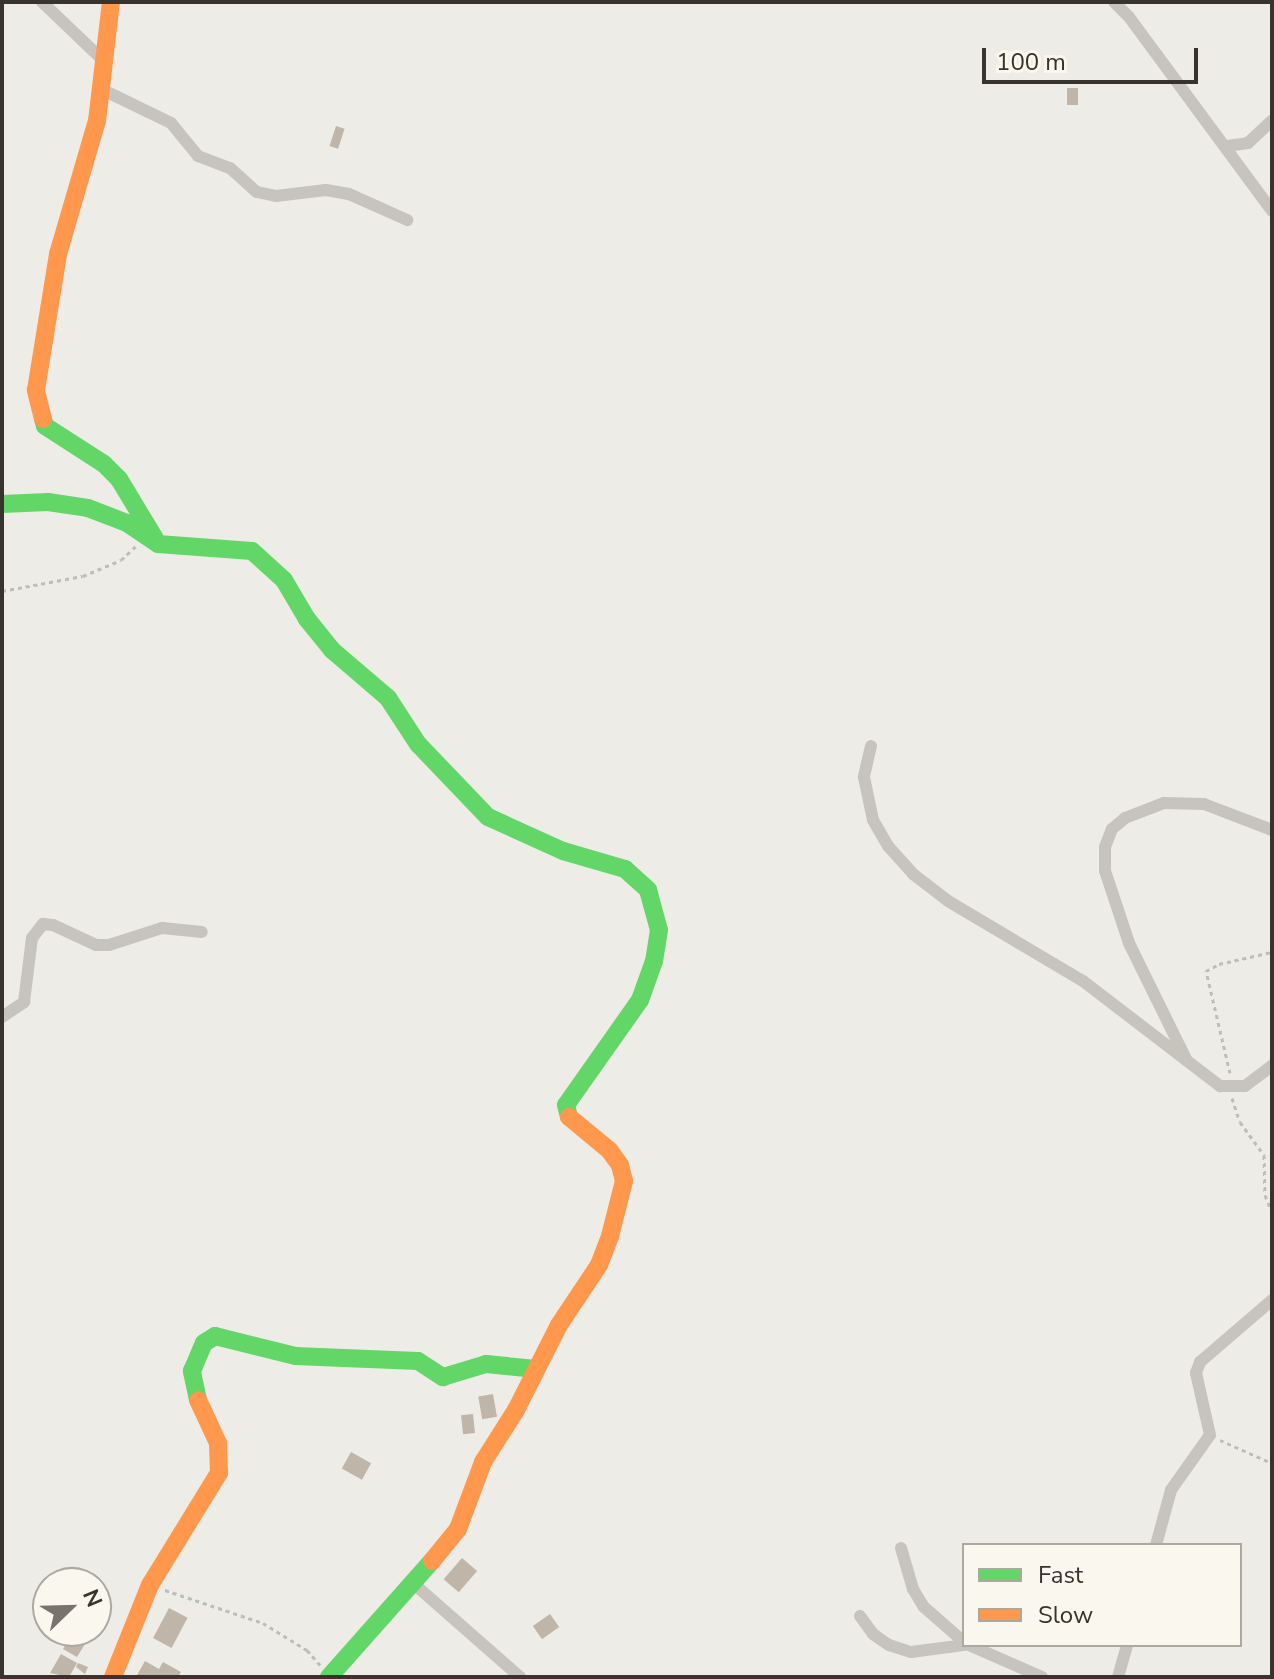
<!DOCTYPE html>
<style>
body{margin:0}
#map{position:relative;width:1274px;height:1679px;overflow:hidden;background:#eeece6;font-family:"Nunito Sans",sans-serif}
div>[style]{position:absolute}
.building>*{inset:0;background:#c0b5a9;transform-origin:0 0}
.path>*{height:3px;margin-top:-1.5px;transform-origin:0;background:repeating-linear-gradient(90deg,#c0bdb7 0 4px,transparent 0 8px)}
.street>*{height:12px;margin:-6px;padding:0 6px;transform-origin:6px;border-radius:6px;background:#c7c4be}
.fast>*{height:18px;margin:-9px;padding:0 9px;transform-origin:9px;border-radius:9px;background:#63d668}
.slow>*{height:18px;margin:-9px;padding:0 9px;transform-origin:9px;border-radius:9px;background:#ff974d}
span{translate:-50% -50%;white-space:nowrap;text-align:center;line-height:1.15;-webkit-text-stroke:8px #f9f7ee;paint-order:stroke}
.frame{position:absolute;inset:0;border:4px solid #38332c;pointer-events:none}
.legend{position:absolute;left:962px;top:1543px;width:280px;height:104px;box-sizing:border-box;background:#f9f7ee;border:2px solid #aca9a0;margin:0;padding:10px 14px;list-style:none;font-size:24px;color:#38332c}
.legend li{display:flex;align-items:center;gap:16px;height:40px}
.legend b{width:40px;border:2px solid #aca9a0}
.north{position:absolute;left:32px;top:1567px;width:80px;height:80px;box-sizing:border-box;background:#f9f7ee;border:2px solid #aca9a0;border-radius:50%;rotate:67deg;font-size:22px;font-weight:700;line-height:32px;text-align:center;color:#38332c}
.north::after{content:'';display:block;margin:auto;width:28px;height:36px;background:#78746d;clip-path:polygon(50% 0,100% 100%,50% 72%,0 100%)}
.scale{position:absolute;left:982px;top:48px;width:216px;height:36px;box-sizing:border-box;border:4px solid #38332c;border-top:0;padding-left:10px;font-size:24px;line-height:28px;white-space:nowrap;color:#38332c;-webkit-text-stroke:6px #f9f7ee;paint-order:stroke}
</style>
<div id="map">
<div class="building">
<div style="left:1067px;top:88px;width:11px;height:17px"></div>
<div style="left:336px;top:126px;width:9px;height:21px;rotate:18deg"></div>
<div style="left:493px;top:1394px;width:23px;height:15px;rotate:80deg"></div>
<div style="left:473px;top:1414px;width:19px;height:12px;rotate:84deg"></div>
<div style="left:351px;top:1452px;width:23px;height:19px;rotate:29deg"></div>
<div style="left:462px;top:1558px;width:20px;height:28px;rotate:41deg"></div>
<div style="left:169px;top:1608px;width:21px;height:34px;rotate:28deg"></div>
<div style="left:550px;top:1614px;width:16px;height:21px;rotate:55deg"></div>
<div style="clip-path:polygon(74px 1631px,93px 1631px,77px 1657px,63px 1649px)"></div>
<div style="clip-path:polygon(61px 1654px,77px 1663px,69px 1677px,50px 1673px)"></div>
<div style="clip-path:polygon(145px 1661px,159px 1669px,163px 1662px,181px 1672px,178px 1677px,136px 1677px)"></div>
<div style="clip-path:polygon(78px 1663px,88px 1667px,85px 1674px,76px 1667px)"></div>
</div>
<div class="path">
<div style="left:2px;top:591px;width:82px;rotate:-10.5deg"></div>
<div style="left:83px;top:576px;width:41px;rotate:-22.8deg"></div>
<div style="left:121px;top:560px;width:21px;rotate:-43deg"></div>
<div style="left:1230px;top:1073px;width:105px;rotate:-103.2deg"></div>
<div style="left:1206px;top:971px;width:15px;rotate:-28deg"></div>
<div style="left:1219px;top:964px;width:54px;rotate:-12.8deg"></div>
<div style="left:1232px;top:1098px;width:25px;rotate:72deg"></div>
<div style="left:1240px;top:1122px;width:41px;rotate:54deg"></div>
<div style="left:1264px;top:1155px;width:40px;rotate:88.6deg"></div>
<div style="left:1265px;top:1195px;width:18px;rotate:68deg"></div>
<div style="left:1220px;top:1440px;width:57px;rotate:23.9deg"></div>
<div style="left:165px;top:1590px;width:103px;rotate:18.6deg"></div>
<div style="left:263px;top:1623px;width:52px;rotate:31.5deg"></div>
<div style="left:307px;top:1650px;width:21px;rotate:49deg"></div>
</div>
<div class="street">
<div style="left:42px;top:2px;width:86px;rotate:43.6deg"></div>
<div style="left:1114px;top:2px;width:21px;rotate:45deg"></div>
<div style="left:1129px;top:17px;width:241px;rotate:53.6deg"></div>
<div style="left:103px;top:90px;width:76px;rotate:25.9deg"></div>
<div style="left:171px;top:123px;width:43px;rotate:50.7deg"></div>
<div style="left:198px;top:156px;width:34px;rotate:21deg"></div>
<div style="left:230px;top:168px;width:36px;rotate:42deg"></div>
<div style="left:257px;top:192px;width:19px;rotate:12deg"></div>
<div style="left:276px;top:196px;width:50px;rotate:-6.8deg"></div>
<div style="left:326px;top:190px;width:23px;rotate:10deg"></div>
<div style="left:349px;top:194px;width:64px;rotate:24.1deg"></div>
<div style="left:1227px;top:146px;width:21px;rotate:-8deg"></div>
<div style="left:1248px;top:143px;width:33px;rotate:-43deg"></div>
<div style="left:871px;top:746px;width:32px;rotate:103deg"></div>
<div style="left:864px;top:777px;width:44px;rotate:78.2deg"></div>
<div style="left:873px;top:820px;width:30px;rotate:60deg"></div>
<div style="left:888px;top:846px;width:38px;rotate:48deg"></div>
<div style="left:913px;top:874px;width:44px;rotate:37.6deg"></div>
<div style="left:948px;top:901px;width:157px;rotate:30.7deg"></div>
<div style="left:1083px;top:981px;width:173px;rotate:37.5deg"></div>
<div style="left:1220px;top:1086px;width:25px"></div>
<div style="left:1245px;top:1086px;width:34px;rotate:-37deg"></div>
<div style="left:2px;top:1017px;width:27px;rotate:-34deg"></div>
<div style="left:24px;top:1002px;width:64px;rotate:-82.9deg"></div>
<div style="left:32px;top:938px;width:18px;rotate:-52deg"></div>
<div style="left:43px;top:924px;width:10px;rotate:6deg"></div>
<div style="left:53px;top:925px;width:47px;rotate:24.9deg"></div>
<div style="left:96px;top:945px;width:13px"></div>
<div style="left:109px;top:945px;width:56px;rotate:-17.8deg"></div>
<div style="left:162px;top:928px;width:40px;rotate:5.7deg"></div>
<div style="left:1186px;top:1059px;width:129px;rotate:-116.2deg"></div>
<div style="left:1129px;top:943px;width:76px;rotate:-108.4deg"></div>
<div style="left:1105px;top:871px;width:24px;rotate:-90deg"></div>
<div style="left:1105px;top:847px;width:19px;rotate:-69deg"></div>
<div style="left:1112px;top:829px;width:17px;rotate:-40deg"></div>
<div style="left:1125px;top:818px;width:42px;rotate:-21deg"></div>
<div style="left:1164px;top:803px;width:40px;rotate:1.4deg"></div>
<div style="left:1204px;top:804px;width:73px;rotate:20.9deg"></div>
<div style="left:1156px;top:1545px;width:57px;rotate:-74.7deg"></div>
<div style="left:1171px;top:1490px;width:67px;rotate:-54.7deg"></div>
<div style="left:1210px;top:1435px;width:64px;rotate:-102.7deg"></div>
<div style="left:1196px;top:1373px;width:12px;rotate:-70deg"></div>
<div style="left:1200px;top:1362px;width:95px;rotate:-40.7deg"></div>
<div style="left:901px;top:1548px;width:43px;rotate:73.7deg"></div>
<div style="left:913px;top:1589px;width:21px;rotate:59deg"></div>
<div style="left:924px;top:1607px;width:53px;rotate:41.2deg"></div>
<div style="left:414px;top:1584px;width:141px;rotate:41.3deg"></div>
<div style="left:860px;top:1616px;width:22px;rotate:54deg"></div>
<div style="left:873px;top:1634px;width:19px;rotate:35deg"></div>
<div style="left:889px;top:1645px;width:23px;rotate:18deg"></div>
<div style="left:911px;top:1652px;width:53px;rotate:-7.5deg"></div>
<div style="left:969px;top:1645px;width:80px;rotate:23.7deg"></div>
<div style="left:1118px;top:1677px;width:33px;rotate:-74deg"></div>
</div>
<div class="fast">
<div style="left:43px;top:419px;width:7px;rotate:74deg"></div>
<div style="left:45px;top:426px;width:70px;rotate:32.8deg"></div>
<div style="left:104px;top:464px;width:21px;rotate:45deg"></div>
<div style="left:119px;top:479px;width:68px;rotate:58.9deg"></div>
<div style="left:2px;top:504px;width:46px;rotate:-2.5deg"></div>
<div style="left:48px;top:502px;width:40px;rotate:8.5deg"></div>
<div style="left:88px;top:508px;width:42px;rotate:21deg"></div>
<div style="left:127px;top:523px;width:37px;rotate:34deg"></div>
<div style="left:158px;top:544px;width:94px;rotate:4.3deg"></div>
<div style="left:252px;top:551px;width:43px;rotate:42.2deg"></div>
<div style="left:284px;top:580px;width:45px;rotate:59.5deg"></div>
<div style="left:307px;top:619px;width:40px;rotate:51deg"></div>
<div style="left:332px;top:650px;width:74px;rotate:40.6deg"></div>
<div style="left:388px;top:698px;width:55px;rotate:56.9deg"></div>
<div style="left:418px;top:744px;width:101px;rotate:46.2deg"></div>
<div style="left:488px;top:817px;width:82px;rotate:24.4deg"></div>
<div style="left:563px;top:851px;width:65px;rotate:16.2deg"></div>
<div style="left:625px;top:869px;width:31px;rotate:42deg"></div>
<div style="left:648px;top:890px;width:41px;rotate:74.6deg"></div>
<div style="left:659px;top:930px;width:31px;rotate:99deg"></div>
<div style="left:654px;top:961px;width:41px;rotate:109.7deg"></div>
<div style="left:640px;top:1000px;width:128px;rotate:125.2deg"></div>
<div style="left:566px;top:1105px;width:12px;rotate:76deg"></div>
<div style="left:198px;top:1400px;width:30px;rotate:-102deg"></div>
<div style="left:192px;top:1371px;width:30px;rotate:-67deg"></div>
<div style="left:204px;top:1343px;width:13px;rotate:-32deg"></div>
<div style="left:215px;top:1336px;width:82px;rotate:14deg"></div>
<div style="left:295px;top:1356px;width:123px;rotate:2.3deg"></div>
<div style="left:418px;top:1361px;width:30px;rotate:33deg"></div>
<div style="left:443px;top:1377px;width:45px;rotate:-16.8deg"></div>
<div style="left:486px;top:1364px;width:50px;rotate:5.7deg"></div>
<div style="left:329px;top:1677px;width:155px;rotate:-48.4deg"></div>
</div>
<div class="slow">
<div style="left:43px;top:419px;width:30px;rotate:-104deg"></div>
<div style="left:36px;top:390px;width:138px;rotate:-80.8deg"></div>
<div style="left:58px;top:254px;width:139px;rotate:-73.7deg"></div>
<div style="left:97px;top:121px;width:120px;rotate:-83.3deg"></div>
<div style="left:432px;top:1561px;width:41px;rotate:-50.9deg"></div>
<div style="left:458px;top:1529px;width:72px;rotate:-69.5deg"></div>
<div style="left:483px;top:1462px;width:62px;rotate:-57.6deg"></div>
<div style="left:516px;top:1410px;width:95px;rotate:-63.2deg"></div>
<div style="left:559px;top:1325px;width:72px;rotate:-56.3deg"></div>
<div style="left:599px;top:1265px;width:31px;rotate:-69deg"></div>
<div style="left:610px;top:1236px;width:57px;rotate:-75.7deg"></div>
<div style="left:624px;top:1181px;width:16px;rotate:-104deg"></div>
<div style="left:620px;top:1165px;width:19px;rotate:-126deg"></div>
<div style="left:609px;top:1150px;width:52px;rotate:-140.5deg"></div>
<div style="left:113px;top:1677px;width:99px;rotate:-68.1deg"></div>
<div style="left:150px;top:1585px;width:132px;rotate:-58.4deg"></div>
<div style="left:219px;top:1473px;width:30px;rotate:-92deg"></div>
<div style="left:218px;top:1443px;width:47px;rotate:-114.9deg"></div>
</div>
<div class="frame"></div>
<ul class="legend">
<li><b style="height:10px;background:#63d668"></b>Fast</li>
<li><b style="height:10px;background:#ff974d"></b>Slow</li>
</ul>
<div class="north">N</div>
<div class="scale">100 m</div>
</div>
